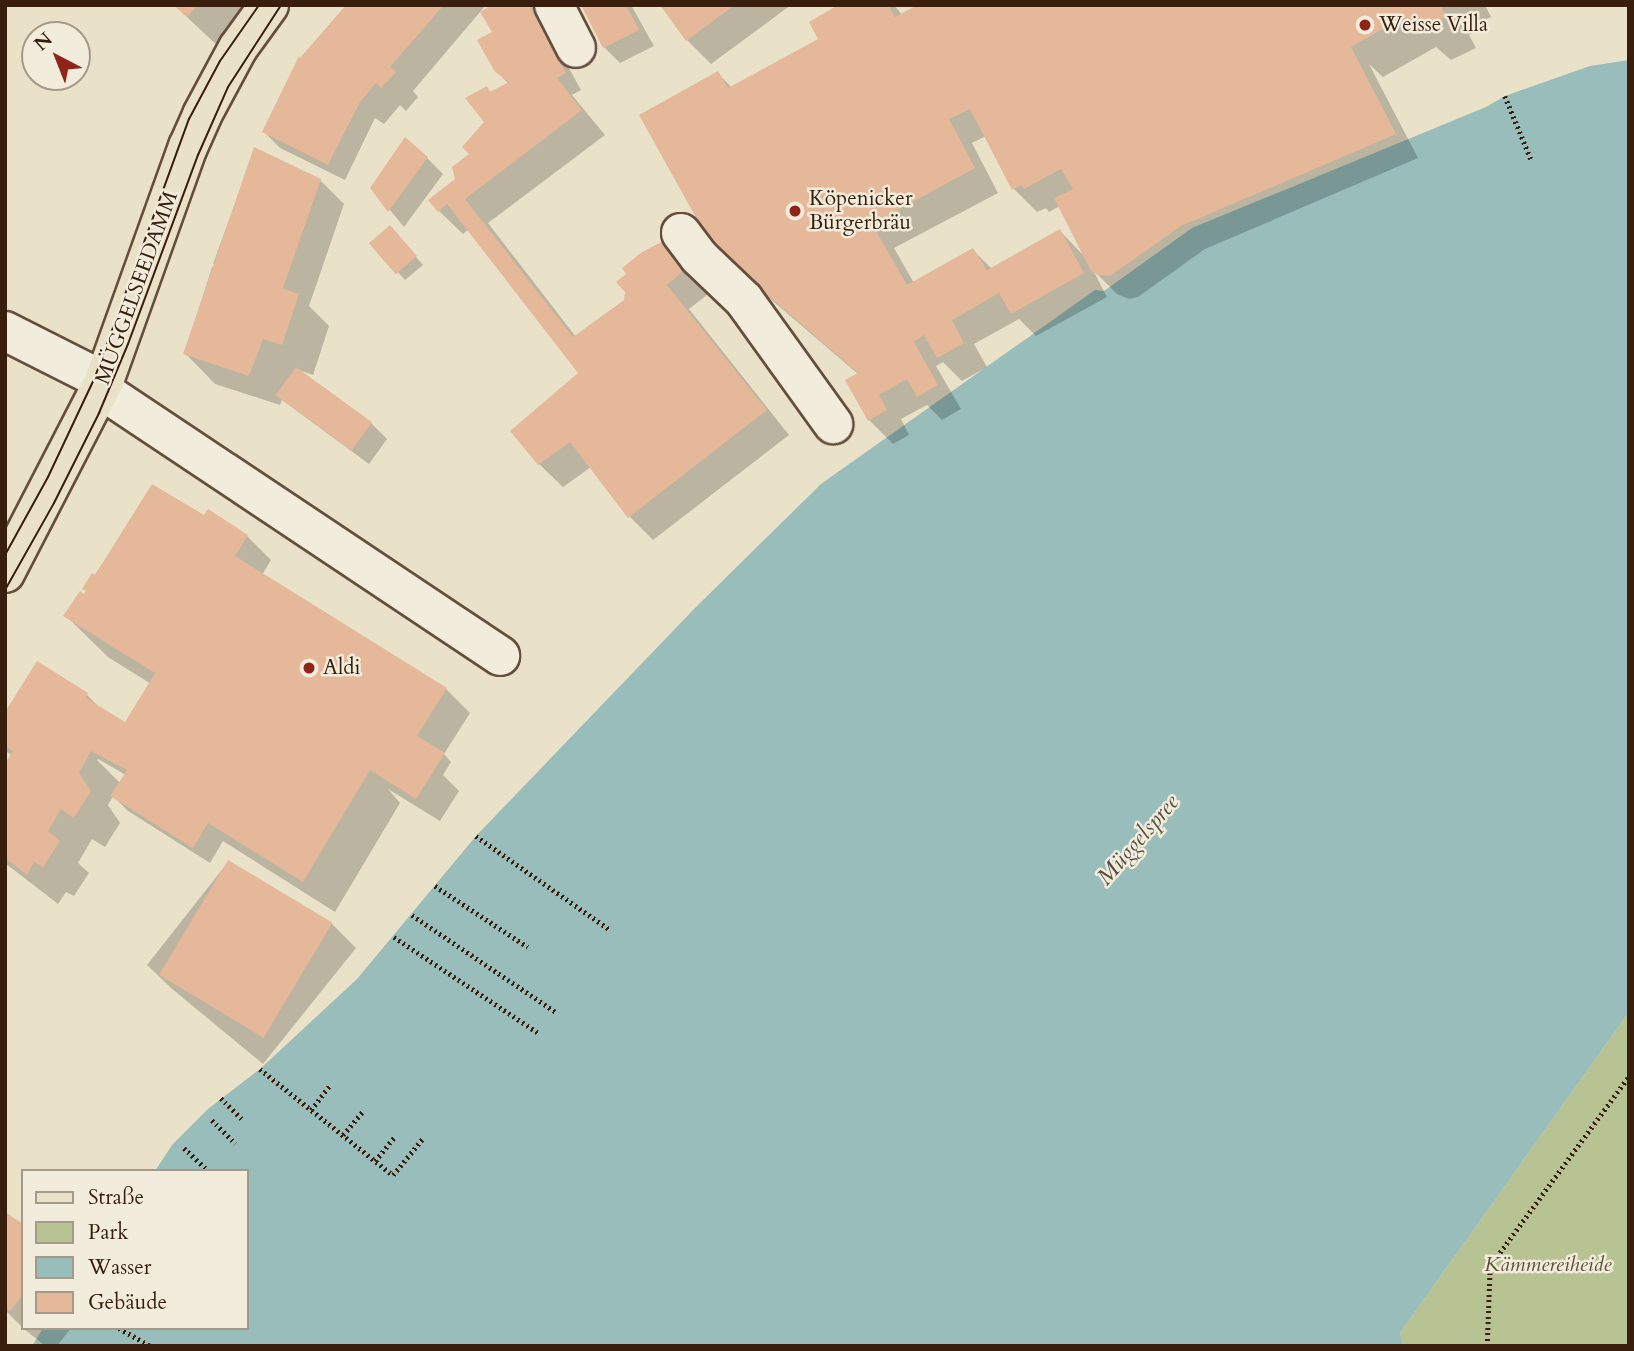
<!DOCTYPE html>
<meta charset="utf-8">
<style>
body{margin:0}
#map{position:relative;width:1634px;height:1351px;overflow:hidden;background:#eae2c8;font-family:Cardo,serif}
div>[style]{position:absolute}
.green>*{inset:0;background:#b8c394}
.water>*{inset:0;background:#98bdba}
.shadow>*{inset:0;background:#0003}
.building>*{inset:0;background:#e4b898;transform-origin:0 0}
.path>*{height:4.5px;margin-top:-2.25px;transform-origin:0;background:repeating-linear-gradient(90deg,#391d0d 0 2px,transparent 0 5.5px)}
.roads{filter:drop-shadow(2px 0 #654e3c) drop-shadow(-2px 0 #654e3c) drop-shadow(0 2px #654e3c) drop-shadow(0 -2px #654e3c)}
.minor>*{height:38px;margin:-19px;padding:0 19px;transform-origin:19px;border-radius:19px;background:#f1ecdb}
.major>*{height:38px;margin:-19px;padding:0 19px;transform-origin:19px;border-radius:19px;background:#eae2c8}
.tram>*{height:2px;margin:-1px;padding:0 1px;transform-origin:1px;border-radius:1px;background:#391d0d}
.dots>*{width:19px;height:19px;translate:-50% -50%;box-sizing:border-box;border:4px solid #f1ecdb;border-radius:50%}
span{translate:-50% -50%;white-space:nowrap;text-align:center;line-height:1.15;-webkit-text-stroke:5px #f1ecdb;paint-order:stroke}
.poi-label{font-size:21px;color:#391d0d}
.left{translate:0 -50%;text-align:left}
.street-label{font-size:21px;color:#391d0d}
.park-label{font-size:21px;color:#5f4f36;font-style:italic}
.water-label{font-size:23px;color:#564d41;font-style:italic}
.frame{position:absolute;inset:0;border:7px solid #391d0d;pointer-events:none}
.legend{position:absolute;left:21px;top:1169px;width:228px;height:161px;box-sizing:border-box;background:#f1ecdb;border:2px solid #a79989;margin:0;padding:9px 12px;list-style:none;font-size:21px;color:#391d0d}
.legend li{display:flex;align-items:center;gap:14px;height:35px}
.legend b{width:35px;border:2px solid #a79989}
.north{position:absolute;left:21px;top:21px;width:70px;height:70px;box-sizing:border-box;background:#f1ecdb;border:2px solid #a79989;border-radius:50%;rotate:318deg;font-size:19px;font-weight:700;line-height:28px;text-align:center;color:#391d0d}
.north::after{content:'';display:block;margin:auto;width:24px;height:32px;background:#8f2418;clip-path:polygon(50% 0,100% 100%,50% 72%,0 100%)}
</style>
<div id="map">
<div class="green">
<div style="clip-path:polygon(1629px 1012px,1629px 1346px,1403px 1346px,1400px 1333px)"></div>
</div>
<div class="water">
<div style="clip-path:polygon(1629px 60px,1629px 1012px,1400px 1333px,1403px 1346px,32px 1346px,43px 1328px,247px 1328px,247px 1171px,155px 1171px,172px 1145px,208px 1109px,260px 1069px,357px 979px,476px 836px,695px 608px,821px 484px,1095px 290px,1104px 291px,1192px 228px,1486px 107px,1505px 96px,1590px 66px)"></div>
</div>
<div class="shadow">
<div style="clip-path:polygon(174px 5px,254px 5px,219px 47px)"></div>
<div style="clip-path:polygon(349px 5px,486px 5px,413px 91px,418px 97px,406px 111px,400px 105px,384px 124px,375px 118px,345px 180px,280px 148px,264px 132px)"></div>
<div style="clip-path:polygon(evenodd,494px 5px,534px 5px,581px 90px,572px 95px,605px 135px,488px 223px,576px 337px,626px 301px,702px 224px,718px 73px,732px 88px,820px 39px,842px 5px,894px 5px,902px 15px,921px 5px,1485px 5px,1491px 17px,1471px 27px,1475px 32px,1469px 35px,1476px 48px,1451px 60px,1436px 47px,1383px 77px,1369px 64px,1418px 158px,1205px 249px,1138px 297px,1129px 299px,1117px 294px,1093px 270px,1107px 297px,1036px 336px,1019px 319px,974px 344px,987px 367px,962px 381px,943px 362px,936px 366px,961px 409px,942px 420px,927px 405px,901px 419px,909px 435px,893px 444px,869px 420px,847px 381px,858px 374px,753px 284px,735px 273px,689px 309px,789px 435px,653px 540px,630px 517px,591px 467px,563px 487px,539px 464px,581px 373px,469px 229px,463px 234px,439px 211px,486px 122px,487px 88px,492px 93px,509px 84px,496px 71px,494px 5px,986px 136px,1014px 189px,1037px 212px,1046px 208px,1049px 212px,1060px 206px,1085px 257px,1060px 231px,992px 269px,973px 250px,914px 283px,894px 248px,998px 193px,972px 143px,986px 136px)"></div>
<div style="clip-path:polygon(583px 5px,631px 5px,654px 46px,620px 63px,604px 47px)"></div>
<div style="clip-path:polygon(662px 5px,791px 5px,711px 64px,687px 40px)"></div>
<div style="clip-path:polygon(255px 149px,320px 180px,344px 204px,309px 306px,329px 326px,313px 375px,299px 370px,371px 423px,387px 439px,369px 464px,282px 400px,280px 405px,215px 384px,185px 353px,212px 267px,219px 269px,213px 264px)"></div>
<div style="clip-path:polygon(427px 158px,443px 174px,404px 227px,372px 188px)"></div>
<div style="clip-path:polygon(397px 235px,423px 265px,405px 280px,372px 244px)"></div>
<div style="clip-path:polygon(evenodd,205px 517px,247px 536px,271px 560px,262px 575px,446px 689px,470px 713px,444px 754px,451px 762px,443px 775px,459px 791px,440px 821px,388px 789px,400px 803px,335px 912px,223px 841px,210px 863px,128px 811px,113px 796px,108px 805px,120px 823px,105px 847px,92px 839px,78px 863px,89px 873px,74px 896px,66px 892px,58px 904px,5px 863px,5px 767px,12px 756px,5px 750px,5px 716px,87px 695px,102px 710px,125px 724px,151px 684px,108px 657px,66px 616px,91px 601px,85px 589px,110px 553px,205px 517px,98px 759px,126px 775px,120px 783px,97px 760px,98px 759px)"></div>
<div style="clip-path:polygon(228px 862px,332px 924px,356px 948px,263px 1064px,171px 988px,147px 965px)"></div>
<div style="clip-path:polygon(5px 1214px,23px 1226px,23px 1328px,71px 1328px,57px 1346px,45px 1346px,23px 1328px,7px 1312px,5px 1314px)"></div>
</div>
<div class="building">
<div style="clip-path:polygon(174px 5px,198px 5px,187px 17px)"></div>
<div style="clip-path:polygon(346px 5px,444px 5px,390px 67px,396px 72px,381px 88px,376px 83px,360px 102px,328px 165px,262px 132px,299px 56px,300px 58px)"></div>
<div style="clip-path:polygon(492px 5px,529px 5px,566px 73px,557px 78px,582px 110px,465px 199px,573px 337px,624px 300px,625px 292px,616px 282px,626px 274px,622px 268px,642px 252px,699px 223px,639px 115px,718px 71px,728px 88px,818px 39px,809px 22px,838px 5px,888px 5px,895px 17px,917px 5px,1441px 5px,1446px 17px,1418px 30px,1412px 18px,1407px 21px,1404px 17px,1351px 47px,1396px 134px,1181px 226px,1110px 276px,1098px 275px,1091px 271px,1054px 198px,1073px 189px,1061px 169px,1024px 189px,1021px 185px,1012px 190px,970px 109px,949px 119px,975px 168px,872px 224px,907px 285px,973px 248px,987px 270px,1060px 229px,1084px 273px,1011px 314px,999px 293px,952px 320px,964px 343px,937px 358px,924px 335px,914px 342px,938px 385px,917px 397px,907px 379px,879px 395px,887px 410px,868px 421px,845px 380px,858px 373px,728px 261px,699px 257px,667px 285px,767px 410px,628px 518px,570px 442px,538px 465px,510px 431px,578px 373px,447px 204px,438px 212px,428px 200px,455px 179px,452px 167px,469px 154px,462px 147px,484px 122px,465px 98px,487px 86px,490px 92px,509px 82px,495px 72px,477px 40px,492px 32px,480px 12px)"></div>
<div style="clip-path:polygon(581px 5px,626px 5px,639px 30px,603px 48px)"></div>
<div style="clip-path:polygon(660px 5px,735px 5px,686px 41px)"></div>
<div style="clip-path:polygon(405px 137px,428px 157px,388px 212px,370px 188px)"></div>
<div style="clip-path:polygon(254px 147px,321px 179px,283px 288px,299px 294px,282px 345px,263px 339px,249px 376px,183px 354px)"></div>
<div style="left:390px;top:225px;width:41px;height:28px;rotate:49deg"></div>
<div style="left:296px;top:367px;width:94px;height:35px;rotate:36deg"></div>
<div style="clip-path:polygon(152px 484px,204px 515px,208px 509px,248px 535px,235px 556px,447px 688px,417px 736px,445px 753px,416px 799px,370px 770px,303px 882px,208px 823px,193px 848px,110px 796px,127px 770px,91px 751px,79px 773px,91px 791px,74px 818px,61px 809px,48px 831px,60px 841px,43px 867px,34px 862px,27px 875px,5px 858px,5px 763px,13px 751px,5px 746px,5px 712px,37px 661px,88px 693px,86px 698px,125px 722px,155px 673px,63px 616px,80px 591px,84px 594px,86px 591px,82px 589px,92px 573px,95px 575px)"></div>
<div style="left:228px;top:860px;width:122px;height:134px;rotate:31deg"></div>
<div style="clip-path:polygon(5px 1212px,23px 1224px,23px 1295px,10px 1311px,5px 1307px)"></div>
</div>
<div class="path">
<div style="left:1505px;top:96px;width:68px;rotate:67.6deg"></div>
<div style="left:476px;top:836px;width:162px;rotate:35deg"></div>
<div style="left:435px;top:886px;width:111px;rotate:33.3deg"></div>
<div style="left:412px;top:915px;width:174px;rotate:34deg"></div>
<div style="left:394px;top:937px;width:175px;rotate:33.6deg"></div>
<div style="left:260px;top:1069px;width:170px;rotate:38.6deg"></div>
<div style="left:393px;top:1175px;width:49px;rotate:-50.8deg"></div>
<div style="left:221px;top:1098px;width:31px;rotate:45deg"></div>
<div style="left:311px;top:1110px;width:31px;rotate:-53deg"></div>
<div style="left:212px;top:1120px;width:33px;rotate:45deg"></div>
<div style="left:343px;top:1135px;width:31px;rotate:-50deg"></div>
<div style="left:184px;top:1148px;width:34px;rotate:43deg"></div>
<div style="left:375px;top:1161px;width:32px;rotate:-51deg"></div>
<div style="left:119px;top:1328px;width:36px;rotate:30deg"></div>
<div style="left:1487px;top:1346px;width:80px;rotate:-87.9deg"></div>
<div style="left:1490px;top:1266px;width:235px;rotate:-53.8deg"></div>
</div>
<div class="roads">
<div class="minor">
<div style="left:554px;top:5px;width:48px;rotate:62.9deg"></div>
<div style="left:681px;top:233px;width:30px;rotate:53deg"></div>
<div style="left:699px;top:257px;width:62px;rotate:43.7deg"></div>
<div style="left:744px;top:300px;width:153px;rotate:54.3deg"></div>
<div style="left:5px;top:331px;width:111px;rotate:26.8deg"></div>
<div style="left:100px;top:389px;width:481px;rotate:33.7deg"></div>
</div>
<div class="major">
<div style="left:5px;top:573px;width:216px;rotate:-62.7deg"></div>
<div style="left:104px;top:381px;width:249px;rotate:-70.3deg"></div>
<div style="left:188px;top:147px;width:35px;rotate:-66deg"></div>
<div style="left:202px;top:115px;width:76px;rotate:-61.8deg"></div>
<div style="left:238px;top:48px;width:53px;rotate:-54.2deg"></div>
</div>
</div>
<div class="tram">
<div style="left:5px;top:555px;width:89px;rotate:-61.1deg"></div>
<div style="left:48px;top:477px;width:110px;rotate:-64.8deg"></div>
<div style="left:95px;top:377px;width:275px;rotate:-70deg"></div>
<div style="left:189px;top:119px;width:66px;rotate:-61.9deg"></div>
<div style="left:220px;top:61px;width:68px;rotate:-55.1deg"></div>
<div style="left:5px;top:590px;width:100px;rotate:-60.6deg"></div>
<div style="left:54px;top:503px;width:101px;rotate:-63.4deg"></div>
<div style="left:99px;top:413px;width:75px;rotate:-67.2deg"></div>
<div style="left:128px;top:344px;width:202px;rotate:-69.7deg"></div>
<div style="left:198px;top:155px;width:74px;rotate:-66.2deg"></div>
<div style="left:228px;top:87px;width:98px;rotate:-57.1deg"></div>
</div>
<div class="dots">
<div style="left:1365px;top:25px;background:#8f2418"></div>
<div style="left:795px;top:211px;background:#8f2418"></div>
<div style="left:309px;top:668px;background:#8f2418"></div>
</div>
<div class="poi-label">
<span class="left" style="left:1379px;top:25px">Weisse Villa</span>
<span class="left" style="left:809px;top:211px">Köpenicker<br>Bürgerbräu</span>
<span class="left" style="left:323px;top:668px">Aldi</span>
</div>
<div class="street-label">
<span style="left:137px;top:288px;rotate:-70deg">MÜGGELSEEDAMM</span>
</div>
<div class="park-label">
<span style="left:1548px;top:1265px">Kämmereiheide</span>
</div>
<div class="water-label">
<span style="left:1138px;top:840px;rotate:-49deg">Müggelspree</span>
</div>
<div class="frame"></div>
<ul class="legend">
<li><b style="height:9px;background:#eae2c8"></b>Straße</li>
<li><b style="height:19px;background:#b8c394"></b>Park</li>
<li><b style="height:19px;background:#98bdba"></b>Wasser</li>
<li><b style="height:19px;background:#e4b898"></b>Gebäude</li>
</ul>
<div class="north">N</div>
</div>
